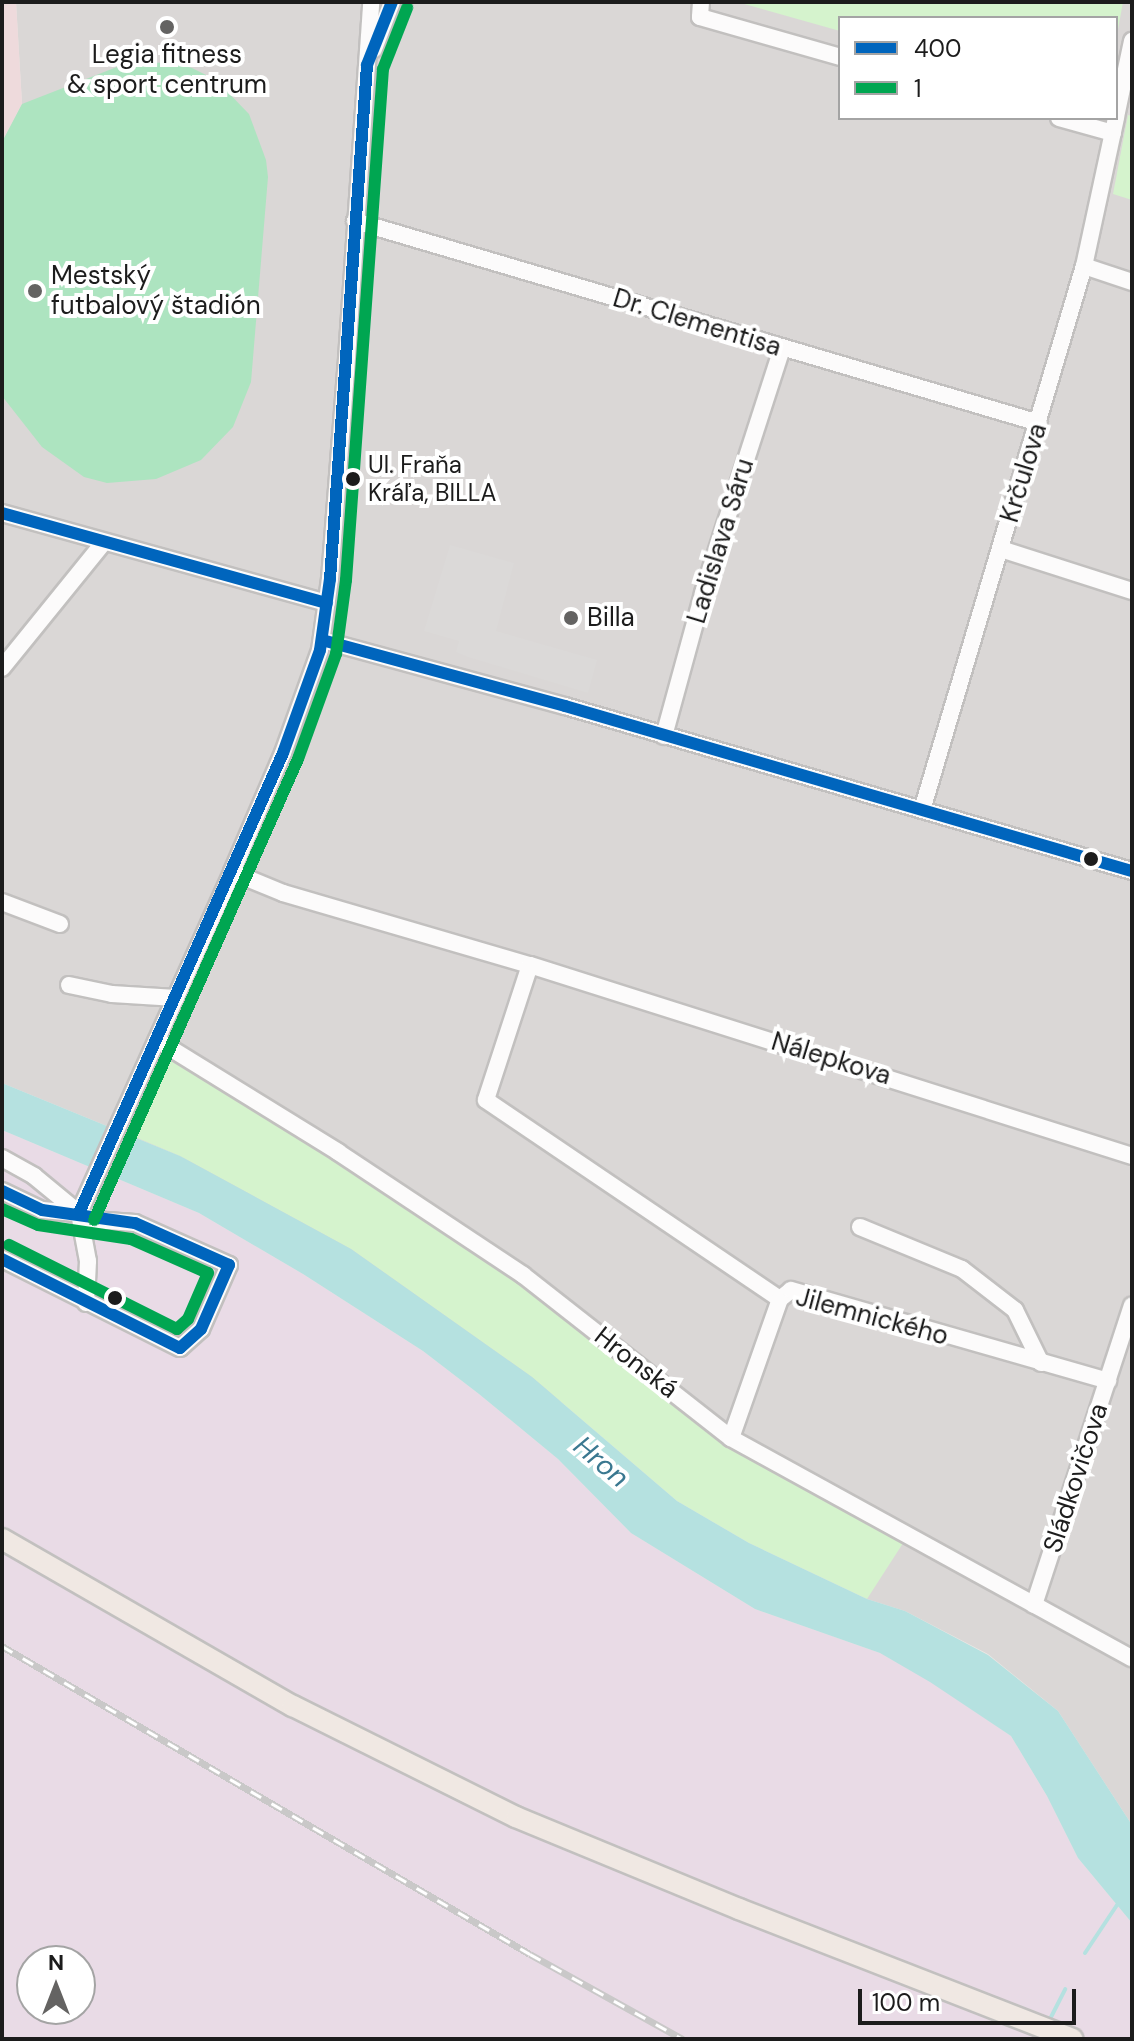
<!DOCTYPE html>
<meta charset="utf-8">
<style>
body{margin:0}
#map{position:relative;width:1134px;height:2041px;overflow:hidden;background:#ebe7e4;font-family:"DM Sans",sans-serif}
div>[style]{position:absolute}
.residential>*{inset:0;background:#dad7d6}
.commercial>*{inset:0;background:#eedadc}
.industrial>*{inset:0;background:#e9dbe6}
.park>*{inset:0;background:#d5f3cd}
.pitch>*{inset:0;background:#ade4c0}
.parking>*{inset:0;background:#dbd9d8;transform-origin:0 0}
.water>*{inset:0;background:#b5e1e0}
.stream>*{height:4px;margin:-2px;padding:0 2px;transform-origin:2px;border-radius:2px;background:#b5e1e0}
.roads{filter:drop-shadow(2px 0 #c2c0bf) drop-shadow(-2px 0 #c2c0bf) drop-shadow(0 2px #c2c0bf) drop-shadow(0 -2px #c2c0bf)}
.minor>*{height:16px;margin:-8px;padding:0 8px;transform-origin:8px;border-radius:8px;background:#fcfbfb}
.major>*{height:20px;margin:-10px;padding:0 10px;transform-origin:10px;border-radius:10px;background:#f0e8e3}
.rail>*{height:7px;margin-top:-3.5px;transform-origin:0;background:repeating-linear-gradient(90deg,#fff 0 12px,#c9c8c8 0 24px);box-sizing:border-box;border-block:2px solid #c9c8c8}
.bus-1>*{height:12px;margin:-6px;padding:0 6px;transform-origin:6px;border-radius:6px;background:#0065bd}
.bus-2>*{height:12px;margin:-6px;padding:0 6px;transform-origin:6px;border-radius:6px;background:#00a651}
.dots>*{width:22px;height:22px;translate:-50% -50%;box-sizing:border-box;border:4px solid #fff;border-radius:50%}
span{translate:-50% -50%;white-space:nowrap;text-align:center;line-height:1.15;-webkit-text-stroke:8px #fff;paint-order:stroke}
.bus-label{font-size:24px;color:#1c1c1c}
.left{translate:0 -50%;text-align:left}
.poi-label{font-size:26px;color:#1c1c1c}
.street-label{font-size:26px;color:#1c1c1c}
.water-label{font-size:28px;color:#3a7890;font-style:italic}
.frame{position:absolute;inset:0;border:4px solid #1c1c1c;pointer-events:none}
.legend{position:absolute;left:838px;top:16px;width:280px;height:104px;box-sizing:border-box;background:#fff;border:2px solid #a4a4a4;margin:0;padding:10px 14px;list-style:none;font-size:24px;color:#1c1c1c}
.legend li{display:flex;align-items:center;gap:16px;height:40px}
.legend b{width:40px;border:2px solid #a4a4a4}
.north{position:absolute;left:16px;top:1945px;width:80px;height:80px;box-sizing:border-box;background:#fff;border:2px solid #a4a4a4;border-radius:50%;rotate:0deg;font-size:22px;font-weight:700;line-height:32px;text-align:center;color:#1c1c1c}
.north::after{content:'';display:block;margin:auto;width:28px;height:36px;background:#646362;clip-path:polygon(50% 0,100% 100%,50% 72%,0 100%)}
.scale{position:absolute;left:858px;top:1989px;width:218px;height:36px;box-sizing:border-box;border:4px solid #1c1c1c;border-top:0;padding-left:10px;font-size:24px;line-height:28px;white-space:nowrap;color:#1c1c1c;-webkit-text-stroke:6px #fff;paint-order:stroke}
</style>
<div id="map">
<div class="residential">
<div style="clip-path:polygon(evenodd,16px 2px,1132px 2px,1132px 1825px,1058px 1711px,988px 1654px,905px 1611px,867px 1599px,180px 1156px,2px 1083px,2px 142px,22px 104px,16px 2px,840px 18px,1116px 18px,1116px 118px,840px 118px,840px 18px)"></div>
</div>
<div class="commercial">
<div style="clip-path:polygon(2px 2px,16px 2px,22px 104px,2px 142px)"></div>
</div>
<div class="industrial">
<div style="clip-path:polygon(evenodd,2px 1130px,199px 1213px,303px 1274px,423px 1351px,479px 1394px,558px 1459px,631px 1533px,755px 1609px,880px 1653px,930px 1681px,1011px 1736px,1047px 1796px,1078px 1858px,1132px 1923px,1132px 2039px,2px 2039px,2px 1130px,32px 1961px,80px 1961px,80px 2009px,32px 2009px,32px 1961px)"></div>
</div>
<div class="park">
<div style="clip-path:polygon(737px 2px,1123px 2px,1116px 40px,1116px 18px,840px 18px,840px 31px)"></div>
<div style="clip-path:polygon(1128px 115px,1132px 116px,1132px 200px,1113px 194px)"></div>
<div style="clip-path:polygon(157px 1040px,523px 1275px,731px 1438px,907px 1537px,867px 1599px,749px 1543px,677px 1501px,532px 1377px,351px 1249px,180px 1156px,135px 1137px,121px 1116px)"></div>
</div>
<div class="pitch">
<div style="clip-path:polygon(170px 62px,192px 68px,216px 80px,249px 114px,266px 160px,268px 177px,251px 382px,233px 427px,201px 460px,156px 479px,107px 483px,84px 477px,42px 447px,2px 396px,2px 142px,22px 104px,122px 65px)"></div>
</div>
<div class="parking">
<div style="clip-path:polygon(450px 545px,514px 563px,496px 631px,597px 660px,588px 693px,468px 657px,456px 652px,459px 641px,424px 631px)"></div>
<div style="left:152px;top:1229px;width:62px;height:20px;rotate:25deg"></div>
</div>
<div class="water">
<div style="clip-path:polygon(2px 1083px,180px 1156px,351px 1249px,532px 1377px,677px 1501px,749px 1543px,867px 1599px,905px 1611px,988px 1655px,1058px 1711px,1132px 1825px,1132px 1923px,1078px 1858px,1047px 1796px,1011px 1736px,930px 1682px,880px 1653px,755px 1609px,631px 1533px,558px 1459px,479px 1394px,423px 1351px,303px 1274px,199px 1213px,2px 1130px)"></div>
</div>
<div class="stream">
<div style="left:1085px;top:1953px;width:61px;rotate:-56.3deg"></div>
<div style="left:1048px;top:2023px;width:38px;rotate:-63deg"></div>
</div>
<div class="roads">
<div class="minor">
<div style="left:701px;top:2px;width:15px;rotate:94deg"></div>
<div style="left:700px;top:17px;width:146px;rotate:15.9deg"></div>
<div style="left:374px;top:49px;width:50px;rotate:-69deg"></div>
<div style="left:1116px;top:117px;width:78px;rotate:-78.1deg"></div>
<div style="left:1059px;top:118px;width:56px;rotate:15.5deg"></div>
<div style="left:355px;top:221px;width:713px;rotate:16.45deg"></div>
<div style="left:1084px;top:266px;width:51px;rotate:18.4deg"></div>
<div style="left:2px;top:513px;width:337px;rotate:15.5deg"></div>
<div style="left:1001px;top:549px;width:138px;rotate:17.8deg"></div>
<div style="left:322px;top:640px;width:252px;rotate:15.2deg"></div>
<div style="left:565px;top:706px;width:591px;rotate:16.23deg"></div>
<div style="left:2px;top:668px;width:162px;rotate:-51deg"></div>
<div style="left:664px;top:736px;width:148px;rotate:-74.7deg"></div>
<div style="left:703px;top:593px;width:257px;rotate:-72.1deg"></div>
<div style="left:922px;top:810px;width:568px;rotate:-73.42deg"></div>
<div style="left:1084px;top:266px;width:151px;rotate:-77.8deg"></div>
<div style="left:232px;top:872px;width:55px;rotate:22.4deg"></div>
<div style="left:283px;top:893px;width:257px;rotate:16.3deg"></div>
<div style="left:530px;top:965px;width:632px;rotate:17.6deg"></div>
<div style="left:2px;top:902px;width:62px;rotate:20.8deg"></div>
<div style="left:530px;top:965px;width:142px;rotate:108.1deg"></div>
<div style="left:486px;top:1100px;width:355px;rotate:34.1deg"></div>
<div style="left:69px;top:985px;width:44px;rotate:11.8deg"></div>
<div style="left:112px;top:994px;width:64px;rotate:3.6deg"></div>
<div style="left:157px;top:1040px;width:213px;rotate:31.7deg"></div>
<div style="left:338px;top:1152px;width:222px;rotate:33.6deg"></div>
<div style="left:523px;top:1275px;width:264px;rotate:38.1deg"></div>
<div style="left:731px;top:1438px;width:457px;rotate:28.8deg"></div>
<div style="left:2px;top:1158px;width:37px;rotate:29deg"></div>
<div style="left:34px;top:1176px;width:58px;rotate:39.4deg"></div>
<div style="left:79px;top:1213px;width:16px;rotate:27deg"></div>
<div style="left:93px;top:1220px;width:42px;rotate:4.1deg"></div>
<div style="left:135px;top:1223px;width:103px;rotate:24.1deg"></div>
<div style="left:229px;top:1265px;width:70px;rotate:113.6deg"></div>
<div style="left:201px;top:1329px;width:28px;rotate:138deg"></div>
<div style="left:180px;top:1348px;width:199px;rotate:-153.4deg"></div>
<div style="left:2px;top:1191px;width:44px;rotate:25.4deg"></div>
<div style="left:42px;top:1210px;width:37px;rotate:5deg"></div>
<div style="left:79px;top:1213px;width:374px;rotate:-65.8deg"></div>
<div style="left:232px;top:872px;width:129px;rotate:-66.8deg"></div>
<div style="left:283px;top:753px;width:109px;rotate:-70.2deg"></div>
<div style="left:320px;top:650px;width:72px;rotate:-82deg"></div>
<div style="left:330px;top:579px;width:207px;rotate:-85.6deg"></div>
<div style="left:346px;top:373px;width:372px;rotate:-86.1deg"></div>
<div style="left:79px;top:1213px;width:49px;rotate:79.4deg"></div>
<div style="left:88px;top:1261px;width:42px;rotate:92.7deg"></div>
<div style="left:860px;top:1227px;width:110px;rotate:22.4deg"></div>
<div style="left:962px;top:1269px;width:67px;rotate:37.7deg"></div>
<div style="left:1015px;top:1310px;width:59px;rotate:63.9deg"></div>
<div style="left:731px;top:1438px;width:147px;rotate:-70.6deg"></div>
<div style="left:780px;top:1299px;width:14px;rotate:-39deg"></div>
<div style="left:791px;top:1290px;width:330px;rotate:16deg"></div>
<div style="left:1034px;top:1605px;width:315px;rotate:-71.9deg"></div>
</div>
<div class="major">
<div style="left:2px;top:1539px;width:336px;rotate:29.9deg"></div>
<div style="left:293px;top:1706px;width:249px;rotate:26.5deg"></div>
<div style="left:516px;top:1817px;width:241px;rotate:22.4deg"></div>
<div style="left:739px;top:1909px;width:358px;rotate:21.3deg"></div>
</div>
</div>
<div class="rail">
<div style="left:2px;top:1646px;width:611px;rotate:30.26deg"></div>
<div style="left:530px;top:1954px;width:175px;rotate:29.1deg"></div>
</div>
<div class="bus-1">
<div style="left:2px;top:513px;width:337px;rotate:15.5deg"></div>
<div style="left:322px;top:640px;width:252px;rotate:15.2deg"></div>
<div style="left:565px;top:706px;width:591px;rotate:16.23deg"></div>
<div style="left:2px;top:1191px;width:44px;rotate:25.4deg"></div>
<div style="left:42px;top:1210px;width:94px;rotate:8deg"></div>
<div style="left:135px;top:1223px;width:103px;rotate:24.1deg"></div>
<div style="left:79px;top:1213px;width:503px;rotate:-66.08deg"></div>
<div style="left:283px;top:753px;width:109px;rotate:-70.2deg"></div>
<div style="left:320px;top:650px;width:72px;rotate:-82deg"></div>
<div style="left:330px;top:579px;width:515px;rotate:-85.88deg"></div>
<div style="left:367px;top:65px;width:68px;rotate:-68.4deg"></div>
<div style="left:2px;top:1259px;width:199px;rotate:26.6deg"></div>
<div style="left:180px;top:1348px;width:28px;rotate:-42deg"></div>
<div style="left:201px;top:1329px;width:70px;rotate:-66.4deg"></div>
</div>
<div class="bus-2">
<div style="left:2px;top:1209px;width:39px;rotate:24deg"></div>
<div style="left:38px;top:1225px;width:94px;rotate:8.6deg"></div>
<div style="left:131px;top:1239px;width:84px;rotate:23.8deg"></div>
<div style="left:208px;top:1273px;width:50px;rotate:113.5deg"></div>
<div style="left:188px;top:1319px;width:15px;rotate:138deg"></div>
<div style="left:177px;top:1329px;width:188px;rotate:-153.4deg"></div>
<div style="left:94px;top:1220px;width:504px;rotate:-66.13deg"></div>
<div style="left:298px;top:759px;width:112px;rotate:-70.1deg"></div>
<div style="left:336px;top:654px;width:75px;rotate:-82.3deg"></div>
<div style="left:346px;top:580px;width:512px;rotate:-85.86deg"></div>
<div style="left:383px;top:69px;width:66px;rotate:-68.5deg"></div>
</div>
<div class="dots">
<div style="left:167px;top:27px;background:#646362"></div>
<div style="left:35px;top:291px;background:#646362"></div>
<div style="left:353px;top:479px;background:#1c1c1c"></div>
<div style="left:571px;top:618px;background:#646362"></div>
<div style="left:1091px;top:859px;background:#1c1c1c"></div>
<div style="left:115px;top:1298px;background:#1c1c1c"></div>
</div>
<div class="bus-label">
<span class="left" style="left:368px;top:479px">Ul. Fraňa<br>Kráľa, BILLA</span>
</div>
<div class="poi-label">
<span style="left:167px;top:70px">Legia fitness<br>&amp; sport centrum</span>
<span class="left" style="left:51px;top:291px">Mestský<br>futbalový štadión</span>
<span class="left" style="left:587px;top:618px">Billa</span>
</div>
<div class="street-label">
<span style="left:697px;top:323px;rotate:17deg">Dr. Clementisa</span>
<span style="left:1024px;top:473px;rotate:-73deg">Krčulova</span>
<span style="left:721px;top:541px;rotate:-73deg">Ladislava Sáru</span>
<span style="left:831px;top:1059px;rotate:17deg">Nálepkova</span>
<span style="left:872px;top:1317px;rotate:15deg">Jilemnického</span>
<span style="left:636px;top:1363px;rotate:38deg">Hronská</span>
<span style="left:1076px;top:1478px;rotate:-72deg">Sládkovičova</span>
</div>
<div class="water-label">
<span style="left:601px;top:1462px;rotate:40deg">Hron</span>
</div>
<div class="frame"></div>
<ul class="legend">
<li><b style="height:10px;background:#0065bd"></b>400</li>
<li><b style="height:10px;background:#00a651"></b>1</li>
</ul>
<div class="north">N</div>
<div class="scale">100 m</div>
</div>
